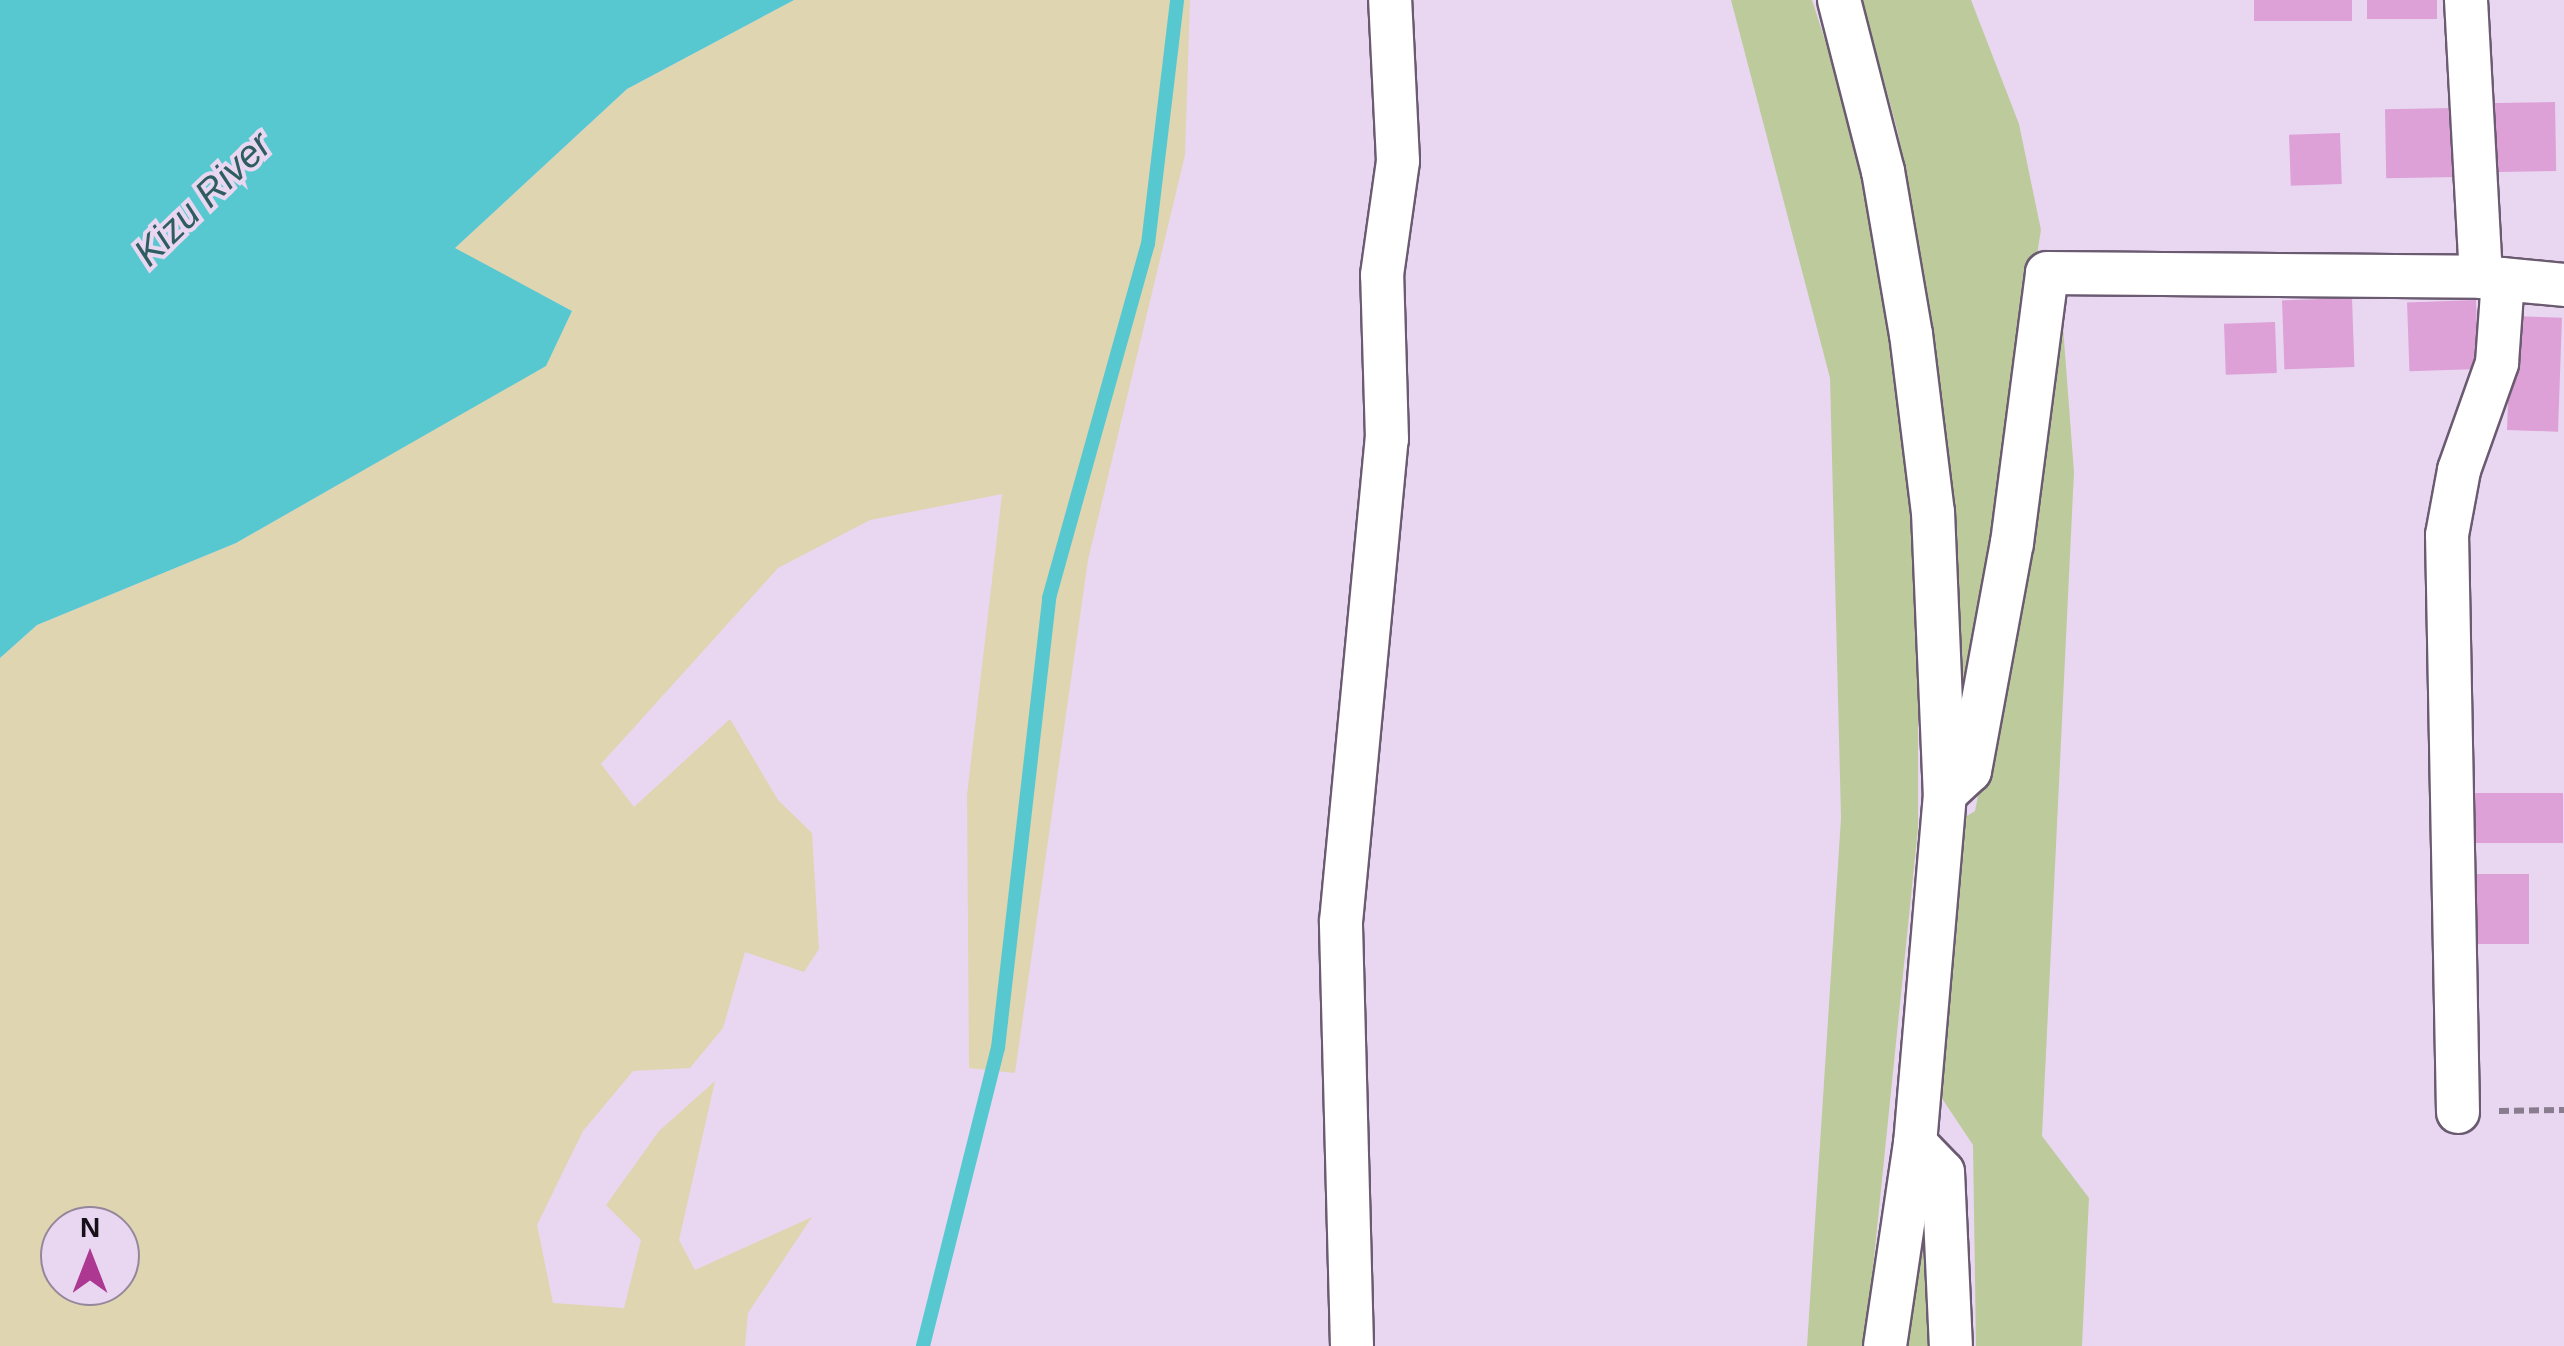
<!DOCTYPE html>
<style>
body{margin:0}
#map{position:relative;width:2564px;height:1346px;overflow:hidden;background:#e9d7f1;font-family:Arial,sans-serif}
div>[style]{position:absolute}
.green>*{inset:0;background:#bdcb9c}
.sand>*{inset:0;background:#dfd5b0}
.water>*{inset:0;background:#58c8d0}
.stream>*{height:14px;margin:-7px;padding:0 7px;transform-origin:7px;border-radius:7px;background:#58c8d0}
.building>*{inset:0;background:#dda0d7;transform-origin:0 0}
.path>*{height:6px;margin-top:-3px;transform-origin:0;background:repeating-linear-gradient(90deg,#887c8e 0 10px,transparent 0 15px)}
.roads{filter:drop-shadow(2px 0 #6b5b71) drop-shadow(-2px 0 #6b5b71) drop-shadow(0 2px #6b5b71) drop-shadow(0 -2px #6b5b71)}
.minor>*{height:42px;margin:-21px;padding:0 21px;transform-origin:21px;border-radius:21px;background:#fff}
span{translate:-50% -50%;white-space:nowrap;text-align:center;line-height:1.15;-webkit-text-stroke:8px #e9d7f1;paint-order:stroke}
.water-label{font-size:38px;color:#2d5d61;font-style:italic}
.north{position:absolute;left:40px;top:1206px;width:100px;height:100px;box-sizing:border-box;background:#e9d7f1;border:2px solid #95879b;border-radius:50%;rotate:0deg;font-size:28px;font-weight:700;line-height:40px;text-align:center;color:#161019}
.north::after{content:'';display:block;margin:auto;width:35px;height:45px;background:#ad3891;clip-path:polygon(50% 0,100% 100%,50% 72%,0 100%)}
</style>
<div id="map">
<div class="green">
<div style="clip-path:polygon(1731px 0,1812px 0,1864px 161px,1892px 345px,1918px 593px,1918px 828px,1865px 1346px,1807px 1346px,1841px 818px,1830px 378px)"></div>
<div style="clip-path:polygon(1862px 0,1971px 0,2019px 124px,2041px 230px,1961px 725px,1928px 298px,1898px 133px)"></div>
<div style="clip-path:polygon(2060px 287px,2074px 472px,2042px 1136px,2089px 1198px,2082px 1346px,1976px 1346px,1973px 1145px,1939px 1094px,1957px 822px,1975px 811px,2018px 595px)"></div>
<div style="clip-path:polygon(1921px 1200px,1929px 1346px,1904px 1346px)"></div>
</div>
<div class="sand">
<div style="clip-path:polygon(evenodd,794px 0,1190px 0,1185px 155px,1088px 560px,1015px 1073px,969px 1068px,967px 795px,1002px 494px,870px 520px,778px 568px,601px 764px,634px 807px,730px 719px,778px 800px,812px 833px,819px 949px,804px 972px,745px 952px,723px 1028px,690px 1068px,633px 1071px,583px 1131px,537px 1225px,553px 1303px,624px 1308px,641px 1240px,606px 1205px,659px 1131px,715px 1081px,679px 1240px,695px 1270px,812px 1217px,748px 1313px,745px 1346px,0 1346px,0 658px,37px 625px,236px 543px,545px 366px,572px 311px,454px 249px,627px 89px,794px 0,60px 1226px,120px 1226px,120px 1286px,60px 1286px,60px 1226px)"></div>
</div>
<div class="water">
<div style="clip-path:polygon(0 0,794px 0,627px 89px,455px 248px,572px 311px,546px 366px,236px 543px,37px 625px,0 658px)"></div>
</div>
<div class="stream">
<div style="left:923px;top:1346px;width:307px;rotate:-75.9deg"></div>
<div style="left:998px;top:1048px;width:453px;rotate:-83.5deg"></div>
<div style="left:1049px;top:598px;width:368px;rotate:-74.4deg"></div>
<div style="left:1148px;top:244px;width:246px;rotate:-83.2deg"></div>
</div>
<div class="building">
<div style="left:2254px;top:0;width:98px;height:21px"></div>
<div style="left:2367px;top:0;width:70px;height:19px"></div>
<div style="left:2555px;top:102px;width:69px;height:71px;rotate:89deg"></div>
<div style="left:2455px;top:108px;width:69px;height:70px;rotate:89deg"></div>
<div style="left:2340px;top:133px;width:51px;height:51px;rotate:88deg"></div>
<div style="left:2352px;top:298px;width:69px;height:70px;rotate:88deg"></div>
<div style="left:2476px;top:300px;width:69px;height:69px;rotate:88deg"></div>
<div style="left:2511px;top:316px;width:51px;height:114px;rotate:2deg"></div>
<div style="left:2275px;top:322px;width:51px;height:51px;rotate:88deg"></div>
<div style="left:2563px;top:793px;width:50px;height:92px;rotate:90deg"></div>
<div style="left:2473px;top:874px;width:56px;height:70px"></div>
</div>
<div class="path">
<div style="left:2499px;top:1111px;width:65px;rotate:-0.9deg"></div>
</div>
<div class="roads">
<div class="minor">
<div style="left:1839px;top:0;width:177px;rotate:75.6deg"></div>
<div style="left:1883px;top:171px;width:165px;rotate:80.3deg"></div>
<div style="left:1911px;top:334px;width:179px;rotate:83deg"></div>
<div style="left:1933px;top:512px;width:282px;rotate:87.6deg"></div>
<div style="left:1945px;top:794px;width:350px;rotate:94.9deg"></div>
<div style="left:1915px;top:1143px;width:205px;rotate:98.4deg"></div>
<div style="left:2466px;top:0;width:277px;rotate:86.9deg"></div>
<div style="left:1945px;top:794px;width:34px;rotate:-43deg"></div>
<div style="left:1970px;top:771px;width:232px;rotate:-79.6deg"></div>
<div style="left:2012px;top:543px;width:272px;rotate:-82.6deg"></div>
<div style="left:2047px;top:273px;width:434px;rotate:0.5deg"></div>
<div style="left:2481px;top:277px;width:83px;rotate:5.5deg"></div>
<div style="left:2458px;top:1112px;width:577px;rotate:-91.09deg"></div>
<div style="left:2447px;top:535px;width:66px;rotate:-79.5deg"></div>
<div style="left:2459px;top:470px;width:114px;rotate:-70.4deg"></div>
<div style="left:2497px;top:363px;width:84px;rotate:-85.9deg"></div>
<div style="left:1915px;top:1143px;width:40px;rotate:46deg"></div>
<div style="left:1943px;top:1172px;width:174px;rotate:87.4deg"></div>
<div style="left:1352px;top:1346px;width:424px;rotate:-91.5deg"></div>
<div style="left:1341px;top:922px;width:485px;rotate:-84.6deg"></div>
<div style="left:1387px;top:439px;width:164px;rotate:-91.7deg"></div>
<div style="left:1382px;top:275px;width:115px;rotate:-82deg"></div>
<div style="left:1398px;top:161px;width:161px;rotate:-92.8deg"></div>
</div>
</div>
<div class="water-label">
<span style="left:203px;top:199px;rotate:-44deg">Kizu River</span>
</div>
<div class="north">N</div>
</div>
